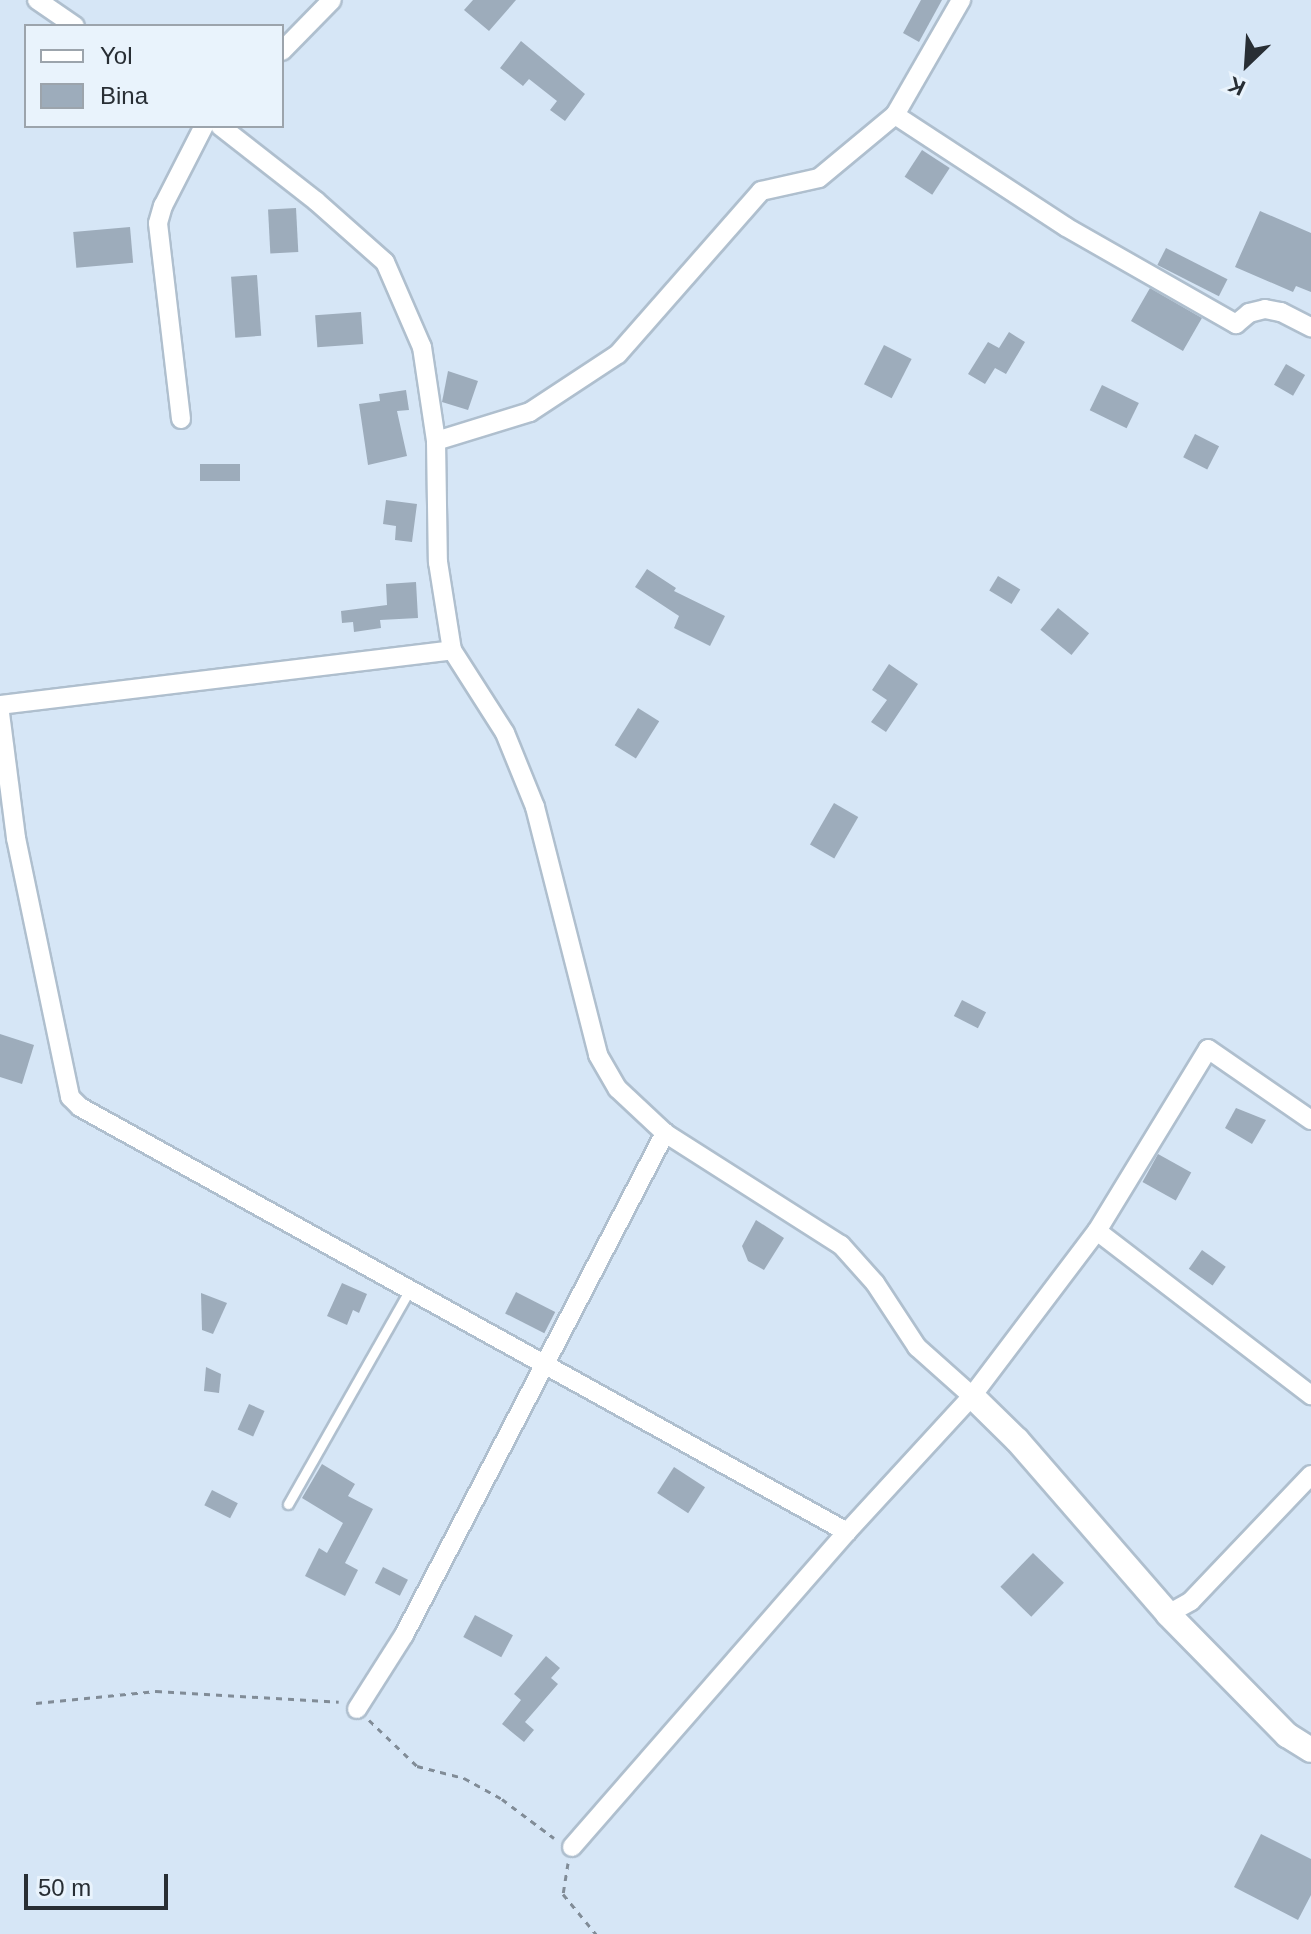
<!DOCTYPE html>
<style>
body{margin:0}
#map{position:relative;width:1311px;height:1934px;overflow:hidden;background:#d6e6f6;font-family:Helvetica,sans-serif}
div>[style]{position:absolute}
.building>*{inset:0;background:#9dacbb;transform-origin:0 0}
.path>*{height:3px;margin-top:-1.5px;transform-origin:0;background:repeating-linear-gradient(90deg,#818c97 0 6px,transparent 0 12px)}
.roads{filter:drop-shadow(2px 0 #afbfce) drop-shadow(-2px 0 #afbfce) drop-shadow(0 2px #afbfce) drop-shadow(0 -2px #afbfce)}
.service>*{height:9px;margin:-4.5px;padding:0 4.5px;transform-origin:4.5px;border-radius:4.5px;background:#fff}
.minor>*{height:18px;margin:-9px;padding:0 9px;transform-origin:9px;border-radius:9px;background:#fff}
.tertiary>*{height:24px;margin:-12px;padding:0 12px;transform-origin:12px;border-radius:12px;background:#fff}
span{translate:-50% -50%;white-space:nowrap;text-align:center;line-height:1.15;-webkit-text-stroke:6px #e9f3fc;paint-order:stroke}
.legend{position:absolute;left:24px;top:24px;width:260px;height:104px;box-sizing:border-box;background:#e9f3fc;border:2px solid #9ca4ac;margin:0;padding:10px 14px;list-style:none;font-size:24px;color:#282e34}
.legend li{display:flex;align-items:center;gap:16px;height:40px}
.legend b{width:40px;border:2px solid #9ca4ac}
.north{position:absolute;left:1207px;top:24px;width:80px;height:80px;-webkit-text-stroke:6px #e9f3fc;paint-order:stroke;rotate:205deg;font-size:22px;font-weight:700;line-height:32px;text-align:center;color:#282e34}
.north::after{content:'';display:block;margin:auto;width:28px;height:36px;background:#282e34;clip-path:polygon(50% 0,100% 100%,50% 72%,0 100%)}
.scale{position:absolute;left:24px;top:1874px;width:144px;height:36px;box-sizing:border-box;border:4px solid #282e34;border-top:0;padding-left:10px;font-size:24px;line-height:28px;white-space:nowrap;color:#282e34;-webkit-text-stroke:6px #e9f3fc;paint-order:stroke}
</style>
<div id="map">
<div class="building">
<div style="clip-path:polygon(473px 0,516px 0,489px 31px,464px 10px)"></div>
<div style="clip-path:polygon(921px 0,942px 0,919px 42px,903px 33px)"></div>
<div style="clip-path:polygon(521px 41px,585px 94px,565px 121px,550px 110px,557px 101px,529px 79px,523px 86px,500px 68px)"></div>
<div style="left:922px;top:150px;width:33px;height:32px;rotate:33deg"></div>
<div style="left:296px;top:208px;width:44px;height:28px;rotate:87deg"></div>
<div style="clip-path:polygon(1260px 211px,1311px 233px,1311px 292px,1296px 286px,1293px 292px,1235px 267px)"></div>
<div style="left:130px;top:227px;width:36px;height:57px;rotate:85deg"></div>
<div style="left:1166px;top:248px;width:69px;height:19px;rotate:27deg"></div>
<div style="left:257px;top:275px;width:61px;height:26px;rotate:86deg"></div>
<div style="left:1150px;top:288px;width:60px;height:38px;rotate:30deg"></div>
<div style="left:361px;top:312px;width:32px;height:46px;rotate:86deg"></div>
<div style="clip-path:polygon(1009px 332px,1025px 342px,1006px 374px,995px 368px,985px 384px,968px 374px,988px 342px,999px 348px)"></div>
<div style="left:884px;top:345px;width:31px;height:44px;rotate:27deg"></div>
<div style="left:1286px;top:364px;width:22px;height:24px;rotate:30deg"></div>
<div style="clip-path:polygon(448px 371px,478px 381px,468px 410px,442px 402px)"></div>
<div style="left:1102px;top:385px;width:41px;height:28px;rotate:26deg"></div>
<div style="clip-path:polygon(406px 390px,409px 410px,397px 411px,407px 456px,368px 465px,359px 404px,380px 401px,379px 394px)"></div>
<div style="left:1195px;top:434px;width:27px;height:26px;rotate:27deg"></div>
<div style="left:240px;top:464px;width:17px;height:40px;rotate:90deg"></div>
<div style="clip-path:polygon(386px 500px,417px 504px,412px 542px,395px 540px,396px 526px,383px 524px)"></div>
<div style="clip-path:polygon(647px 569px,676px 588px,674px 591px,725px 616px,710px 646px,674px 628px,679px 616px,635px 587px)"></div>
<div style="left:998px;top:576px;width:26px;height:17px;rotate:31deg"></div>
<div style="clip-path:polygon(416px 582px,418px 618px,380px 620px,381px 628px,354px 632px,353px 622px,342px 623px,341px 611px,387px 605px,386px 584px)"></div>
<div style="left:1058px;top:608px;width:40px;height:28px;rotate:39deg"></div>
<div style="clip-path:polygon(889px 664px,918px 684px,886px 732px,871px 722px,887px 700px,872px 690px)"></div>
<div style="left:638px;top:708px;width:25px;height:44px;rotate:32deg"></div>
<div style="left:834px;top:803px;width:28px;height:48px;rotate:30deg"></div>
<div style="left:962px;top:1000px;width:27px;height:18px;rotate:27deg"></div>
<div style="clip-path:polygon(0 1034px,34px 1045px,22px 1084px,0 1077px)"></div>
<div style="clip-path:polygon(1236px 1108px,1266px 1120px,1252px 1144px,1225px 1128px)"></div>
<div style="left:1158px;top:1154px;width:38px;height:32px;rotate:29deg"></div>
<div style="clip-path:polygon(756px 1220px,784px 1238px,764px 1270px,748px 1261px,742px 1246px)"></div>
<div style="left:1202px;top:1250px;width:29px;height:23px;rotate:35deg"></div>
<div style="clip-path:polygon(342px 1283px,367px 1294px,359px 1313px,353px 1310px,347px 1325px,327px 1316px)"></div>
<div style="left:516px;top:1292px;width:44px;height:24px;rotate:27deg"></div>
<div style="clip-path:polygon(201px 1293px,227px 1303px,213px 1334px,202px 1330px)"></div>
<div style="clip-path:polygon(206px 1367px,221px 1374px,219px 1393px,204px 1391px)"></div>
<div style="left:249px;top:1404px;width:17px;height:28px;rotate:24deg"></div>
<div style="clip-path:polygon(322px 1464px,355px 1484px,348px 1496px,373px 1509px,345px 1563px,358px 1570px,345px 1596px,305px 1576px,319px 1548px,327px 1553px,343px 1523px,302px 1498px)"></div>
<div style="left:674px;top:1467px;width:37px;height:31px;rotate:33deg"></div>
<div style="left:212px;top:1490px;width:29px;height:17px;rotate:27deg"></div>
<div style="left:1033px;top:1553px;width:43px;height:47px;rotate:44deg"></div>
<div style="left:383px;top:1567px;width:28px;height:18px;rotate:27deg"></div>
<div style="left:475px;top:1615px;width:43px;height:25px;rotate:28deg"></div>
<div style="clip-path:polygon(546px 1656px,560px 1668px,551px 1678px,558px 1684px,525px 1722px,534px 1730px,524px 1742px,502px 1724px,521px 1700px,514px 1694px)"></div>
<div style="clip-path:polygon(1261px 1834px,1311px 1859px,1311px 1895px,1298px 1920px,1234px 1887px)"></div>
</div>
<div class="path">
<div style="left:36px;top:1703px;width:121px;rotate:-5.7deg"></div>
<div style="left:156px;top:1691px;width:183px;rotate:3.4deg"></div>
<div style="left:369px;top:1720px;width:66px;rotate:43.8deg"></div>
<div style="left:417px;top:1766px;width:49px;rotate:14.3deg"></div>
<div style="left:464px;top:1778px;width:43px;rotate:28.9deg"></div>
<div style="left:502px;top:1799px;width:65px;rotate:36.9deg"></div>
<div style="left:568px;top:1863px;width:31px;rotate:99deg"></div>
<div style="left:563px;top:1894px;width:52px;rotate:50.5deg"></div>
</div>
<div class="roads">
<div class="service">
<div style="left:288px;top:1504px;width:245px;rotate:-60.4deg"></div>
</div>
<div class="minor">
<div style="left:37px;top:0;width:46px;rotate:34.4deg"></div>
<div style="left:282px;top:51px;width:71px;rotate:-45.6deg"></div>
<div style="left:895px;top:115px;width:204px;rotate:33.2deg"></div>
<div style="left:1066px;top:227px;width:196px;rotate:29.7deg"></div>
<div style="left:1236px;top:324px;width:17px;rotate:-40deg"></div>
<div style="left:1249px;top:313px;width:16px;rotate:-14deg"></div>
<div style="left:1265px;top:309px;width:16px;rotate:11deg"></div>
<div style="left:1281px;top:312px;width:34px;rotate:27deg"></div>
<div style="left:220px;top:126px;width:122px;rotate:38deg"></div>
<div style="left:316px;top:201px;width:92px;rotate:41.5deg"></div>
<div style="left:385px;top:262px;width:93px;rotate:66.5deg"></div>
<div style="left:422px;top:347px;width:95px;rotate:81.5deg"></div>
<div style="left:436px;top:441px;width:121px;rotate:89.1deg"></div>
<div style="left:438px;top:562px;width:89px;rotate:81deg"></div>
<div style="left:452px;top:650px;width:98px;rotate:57.4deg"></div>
<div style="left:505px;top:733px;width:80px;rotate:67.9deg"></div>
<div style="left:535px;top:807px;width:256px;rotate:75.7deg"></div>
<div style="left:598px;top:1055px;width:39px;rotate:60deg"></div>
<div style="left:618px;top:1089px;width:64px;rotate:43.1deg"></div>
<div style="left:665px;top:1133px;width:209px;rotate:32.5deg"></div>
<div style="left:841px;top:1245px;width:51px;rotate:48.2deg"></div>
<div style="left:875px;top:1283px;width:77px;rotate:56.7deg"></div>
<div style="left:917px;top:1347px;width:74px;rotate:41.7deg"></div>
<div style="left:972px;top:1396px;width:207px;rotate:-52.9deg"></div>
<div style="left:1097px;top:1231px;width:213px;rotate:-58.6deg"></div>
<div style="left:1208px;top:1049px;width:125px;rotate:34.6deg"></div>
<div style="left:181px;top:419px;width:197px;rotate:-96.7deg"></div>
<div style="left:158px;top:223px;width:18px;rotate:-74deg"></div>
<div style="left:163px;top:206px;width:90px;rotate:-62.9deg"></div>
<div style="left:436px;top:441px;width:98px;rotate:-17.1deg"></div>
<div style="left:530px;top:412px;width:105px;rotate:-33.4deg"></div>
<div style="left:618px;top:354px;width:217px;rotate:-48.7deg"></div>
<div style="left:761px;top:191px;width:59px;rotate:-12.6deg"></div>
<div style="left:819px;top:178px;width:99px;rotate:-39.7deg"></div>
<div style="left:895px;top:115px;width:133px;rotate:-60.1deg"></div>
<div style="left:0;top:705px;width:455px;rotate:-6.9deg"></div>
<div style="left:0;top:713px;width:126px;rotate:82.7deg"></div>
<div style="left:16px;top:838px;width:265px;rotate:78.2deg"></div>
<div style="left:70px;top:1097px;width:14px;rotate:45deg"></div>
<div style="left:80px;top:1107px;width:877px;rotate:28.99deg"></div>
<div style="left:1097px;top:1231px;width:270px;rotate:37.5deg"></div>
<div style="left:1168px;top:1614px;width:26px;rotate:-29deg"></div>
<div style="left:1191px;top:1601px;width:174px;rotate:-46.4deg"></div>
<div style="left:357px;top:1709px;width:88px;rotate:-57.6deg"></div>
<div style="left:404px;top:1635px;width:566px;rotate:-62.53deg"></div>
<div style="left:572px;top:1847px;width:418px;rotate:-48.9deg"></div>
<div style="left:847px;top:1532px;width:185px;rotate:-47.4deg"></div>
</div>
<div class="tertiary">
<div style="left:972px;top:1396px;width:63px;rotate:44.4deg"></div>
<div style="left:1017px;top:1440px;width:230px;rotate:49deg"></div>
<div style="left:1168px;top:1614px;width:170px;rotate:45.5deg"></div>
<div style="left:1287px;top:1735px;width:28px;rotate:32deg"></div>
</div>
</div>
<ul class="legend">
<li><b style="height:10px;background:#fff"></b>Yol</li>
<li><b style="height:22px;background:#9dacbb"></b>Bina</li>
</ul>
<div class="north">K</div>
<div class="scale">50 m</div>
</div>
